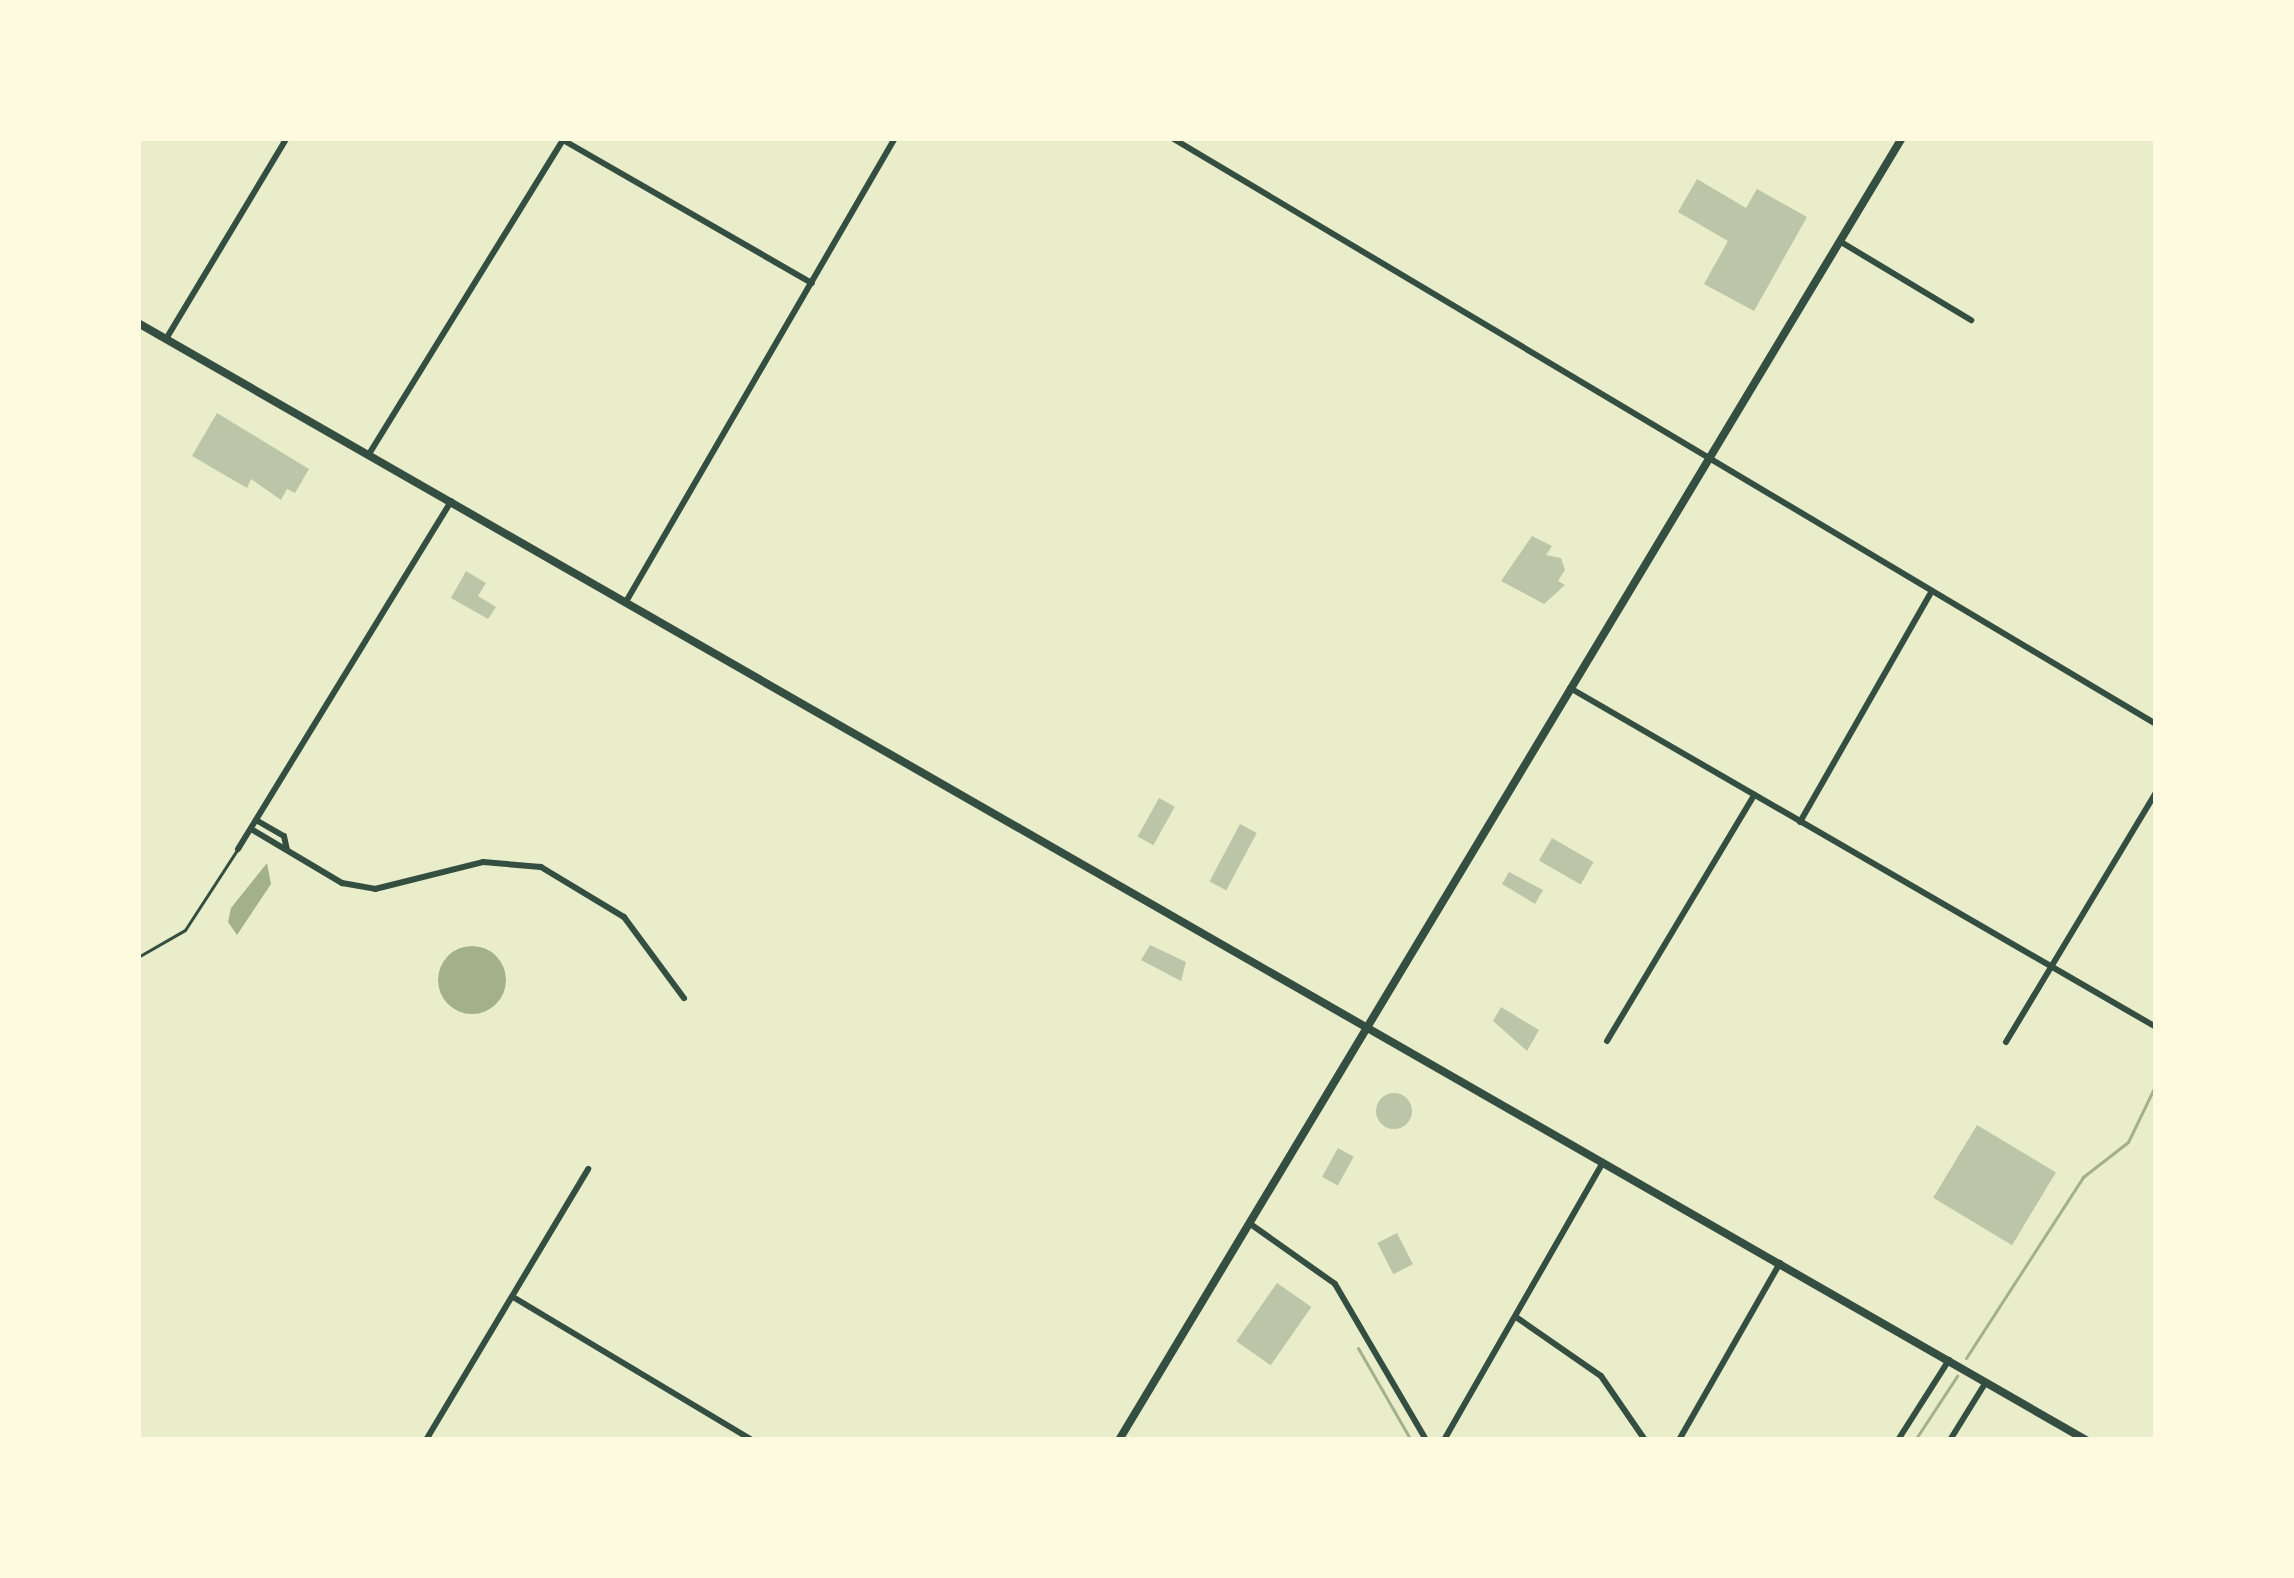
<!DOCTYPE html>
<style>
body{margin:0}
#map{position:relative;width:2294px;height:1578px;overflow:hidden;background:#e9edc9;font-family:Raleway,sans-serif}
div>[style]{position:absolute}
.water>*{inset:0;background:#a3b18a}
.round{border-radius:50%}
.stream>*{height:3px;margin:-1.5px;padding:0 1.5px;transform-origin:1.5px;border-radius:1.5px;background:#a3b18a}
.building>*{inset:0;background:#bcc5a7;transform-origin:0 0}
.service>*{height:3px;margin:-1.5px;padding:0 1.5px;transform-origin:1.5px;border-radius:1.5px;background:#344e41}
.minor>*{height:6px;margin:-3px;padding:0 3px;transform-origin:3px;border-radius:3px;background:#344e41}
.tertiary>*{height:6px;margin:-3px;padding:0 3px;transform-origin:3px;border-radius:3px;background:#344e41}
.secondary>*{height:8px;margin:-4px;padding:0 4px;transform-origin:4px;border-radius:4px;background:#344e41}
span{translate:-50% -50%;white-space:nowrap;text-align:center;line-height:1.15;-webkit-text-stroke:10px #fefae0;paint-order:stroke}
.frame{position:absolute;inset:0;border:141px solid #fefae0;pointer-events:none}
</style>
<div id="map">
<div class="water">
<div style="clip-path:polygon(267px 863px,271px 884px,237px 935px,228px 922px,231px 908px)"></div>
<div class="round" style="left:438px;top:946px;width:68px;height:68px"></div>
</div>
<div class="stream">
<div style="left:1358px;top:1348px;width:106px;rotate:60.1deg"></div>
<div style="left:1966px;top:1358px;width:216px;rotate:-57.1deg"></div>
<div style="left:2083px;top:1177px;width:57px;rotate:-37.9deg"></div>
<div style="left:2128px;top:1142px;width:64px;rotate:-64.2deg"></div>
<div style="left:1915px;top:1440px;width:77px;rotate:-56.7deg"></div>
</div>
<div class="building">
<div style="clip-path:polygon(1697px 179px,1746px 208px,1757px 189px,1807px 217px,1754px 311px,1704px 284px,1728px 241px,1678px 212px)"></div>
<div style="clip-path:polygon(217px 413px,309px 469px,295px 493px,287px 489px,281px 500px,251px 479px,247px 488px,192px 456px)"></div>
<div style="clip-path:polygon(1532px 536px,1552px 546px,1546px 555px,1561px 558px,1565px 570px,1558px 581px,1565px 585px,1544px 604px,1501px 581px)"></div>
<div style="clip-path:polygon(466px 571px,486px 583px,478px 596px,496px 607px,488px 619px,451px 598px)"></div>
<div style="left:1159px;top:798px;width:18px;height:44px;rotate:29deg"></div>
<div style="left:1240px;top:824px;width:19px;height:65px;rotate:28deg"></div>
<div style="left:1552px;top:838px;width:48px;height:26px;rotate:30deg"></div>
<div style="clip-path:polygon(1509px 872px,1543px 890px,1535px 904px,1502px 884px)"></div>
<div style="clip-path:polygon(1150px 945px,1186px 962px,1181px 981px,1141px 960px)"></div>
<div style="clip-path:polygon(1501px 1007px,1539px 1030px,1527px 1051px,1493px 1021px)"></div>
<div class="round" style="left:1376px;top:1093px;width:36px;height:36px"></div>
<div style="left:1977px;top:1125px;width:92px;height:85px;rotate:31deg"></div>
<div style="left:1338px;top:1148px;width:18px;height:33px;rotate:29deg"></div>
<div style="left:1397px;top:1233px;width:35px;height:22px;rotate:63deg"></div>
<div style="left:1277px;top:1283px;width:42px;height:71px;rotate:35deg"></div>
</div>
<div class="service">
<div style="left:138px;top:957px;width:54px;rotate:-29.9deg"></div>
<div style="left:185px;top:930px;width:95px;rotate:-57deg"></div>
</div>
<div class="minor">
<div style="left:1172px;top:138px;width:1145px;rotate:30.78deg"></div>
<div style="left:563px;top:140px;width:287px;rotate:29.9deg"></div>
<div style="left:1841px;top:242px;width:152px;rotate:31deg"></div>
<div style="left:369px;top:454px;width:371px;rotate:-58.3deg"></div>
<div style="left:627px;top:600px;width:534px;rotate:-59.88deg"></div>
<div style="left:1570px;top:688px;width:677px;rotate:30.05deg"></div>
<div style="left:256px;top:820px;width:32px;rotate:30deg"></div>
<div style="left:284px;top:836px;width:14px;rotate:78deg"></div>
<div style="left:1800px;top:822px;width:262px;rotate:-60.3deg"></div>
<div style="left:251px;top:829px;width:106px;rotate:30.7deg"></div>
<div style="left:342px;top:883px;width:34px;rotate:10deg"></div>
<div style="left:375px;top:889px;width:111px;rotate:-14deg"></div>
<div style="left:483px;top:862px;width:58px;rotate:4.9deg"></div>
<div style="left:541px;top:867px;width:97px;rotate:31.1deg"></div>
<div style="left:624px;top:917px;width:101px;rotate:53.5deg"></div>
<div style="left:238px;top:849px;width:408px;rotate:-58.5deg"></div>
<div style="left:1607px;top:1041px;width:287px;rotate:-59.1deg"></div>
<div style="left:2006px;top:1042px;width:292px;rotate:-59deg"></div>
<div style="left:1249px;top:1223px;width:105px;rotate:35.3deg"></div>
<div style="left:1335px;top:1284px;width:181px;rotate:59.7deg"></div>
<div style="left:513px;top:1297px;width:279px;rotate:30.9deg"></div>
<div style="left:1516px;top:1317px;width:103px;rotate:34.8deg"></div>
<div style="left:1601px;top:1376px;width:78px;rotate:55.5deg"></div>
<div style="left:426px;top:1440px;width:316px;rotate:-59.1deg"></div>
<div style="left:1444px;top:1440px;width:320px;rotate:-60.2deg"></div>
<div style="left:1679px;top:1440px;width:204px;rotate:-60.3deg"></div>
<div style="left:1898px;top:1440px;width:95px;rotate:-57.5deg"></div>
<div style="left:1950px;top:1440px;width:68px;rotate:-58.2deg"></div>
</div>
<div class="tertiary">
<div style="left:166px;top:339px;width:235px;rotate:-59deg"></div>
</div>
<div class="secondary">
<div style="left:138px;top:323px;width:2246px;rotate:29.83deg"></div>
<div style="left:1119px;top:1440px;width:1519px;rotate:-58.98deg"></div>
</div>
<div class="frame"></div>
</div>
